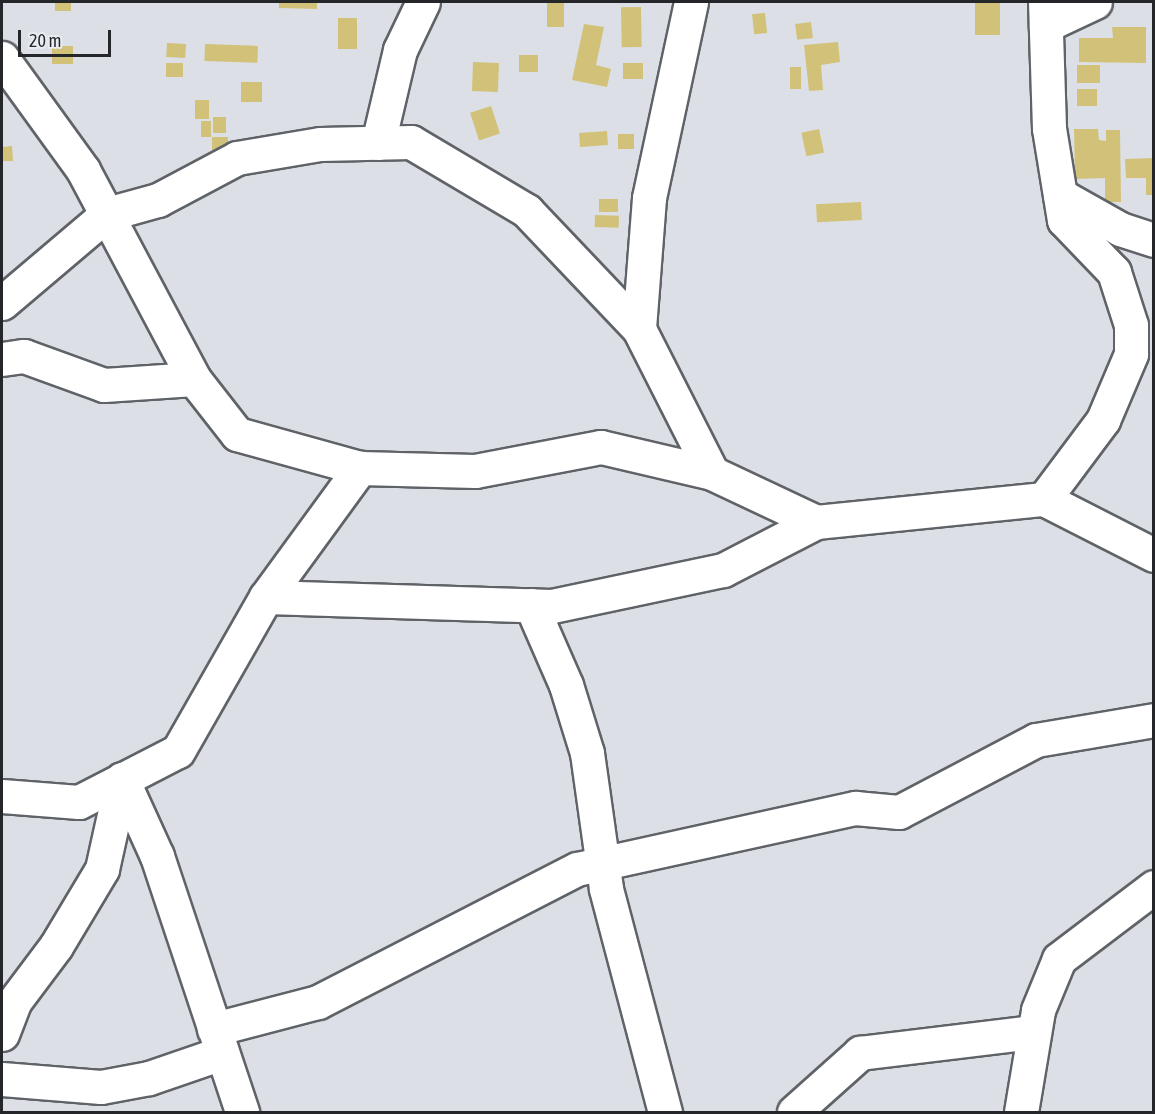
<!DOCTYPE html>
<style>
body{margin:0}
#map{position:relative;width:1155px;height:1114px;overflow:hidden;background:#dce0e6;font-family:"Asap Condensed",sans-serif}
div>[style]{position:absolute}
.building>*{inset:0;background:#d2c178;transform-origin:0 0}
.roads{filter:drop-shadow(2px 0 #5f6368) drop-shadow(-2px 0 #5f6368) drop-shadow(0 2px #5f6368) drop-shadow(0 -2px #5f6368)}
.minor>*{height:33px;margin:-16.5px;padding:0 16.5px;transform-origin:16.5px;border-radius:16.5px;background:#fff}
span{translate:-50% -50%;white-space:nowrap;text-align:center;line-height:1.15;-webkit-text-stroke:5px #e9edf3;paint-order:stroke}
.frame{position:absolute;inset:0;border:3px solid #252629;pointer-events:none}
.scale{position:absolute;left:18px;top:30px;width:93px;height:27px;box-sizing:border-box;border:3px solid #252629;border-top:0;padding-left:8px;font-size:18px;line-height:21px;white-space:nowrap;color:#252629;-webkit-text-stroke:4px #e9edf3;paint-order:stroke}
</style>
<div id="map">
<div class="building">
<div style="left:55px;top:2px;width:16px;height:9px"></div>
<div style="clip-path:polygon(279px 2px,317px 2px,317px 9px,279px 8px)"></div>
<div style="left:547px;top:2px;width:17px;height:25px"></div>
<div style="left:975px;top:2px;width:25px;height:33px"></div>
<div style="left:641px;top:7px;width:40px;height:20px;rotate:89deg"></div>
<div style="left:765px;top:13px;width:20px;height:13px;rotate:84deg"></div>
<div style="left:338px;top:18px;width:19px;height:31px"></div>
<div style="left:811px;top:22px;width:16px;height:16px;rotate:83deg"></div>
<div style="clip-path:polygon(584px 24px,604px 27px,596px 65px,611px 69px,607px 87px,572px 80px)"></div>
<div style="clip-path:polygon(1112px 27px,1146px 27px,1146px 63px,1079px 62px,1079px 38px,1113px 38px)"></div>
<div style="clip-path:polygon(838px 42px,840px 62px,821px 65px,823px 90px,809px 91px,804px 45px)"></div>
<div style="left:167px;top:43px;width:19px;height:14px;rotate:3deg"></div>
<div style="left:205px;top:44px;width:53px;height:17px;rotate:2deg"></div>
<div style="left:52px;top:46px;width:21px;height:18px"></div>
<div style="left:519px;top:55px;width:19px;height:17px"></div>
<div style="left:473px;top:62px;width:26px;height:29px;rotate:2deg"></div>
<div style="left:166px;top:63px;width:17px;height:14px"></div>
<div style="left:623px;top:63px;width:20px;height:16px"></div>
<div style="left:1100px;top:65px;width:18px;height:23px;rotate:90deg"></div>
<div style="left:790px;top:67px;width:11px;height:22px"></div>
<div style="left:241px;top:82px;width:21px;height:20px"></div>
<div style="left:1077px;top:89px;width:20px;height:17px"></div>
<div style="left:195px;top:100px;width:14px;height:19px"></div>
<div style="left:491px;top:106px;width:29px;height:22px;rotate:72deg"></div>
<div style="left:213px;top:117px;width:13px;height:16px"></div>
<div style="left:201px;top:121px;width:10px;height:16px"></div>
<div style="left:819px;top:129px;width:24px;height:18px;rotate:78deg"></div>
<div style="clip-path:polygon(1074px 129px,1098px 129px,1099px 140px,1106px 141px,1106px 130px,1120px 130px,1121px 202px,1105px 202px,1105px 178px,1075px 179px)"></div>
<div style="left:607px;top:131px;width:14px;height:28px;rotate:86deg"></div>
<div style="left:618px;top:134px;width:16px;height:15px"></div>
<div style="left:212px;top:137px;width:16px;height:13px"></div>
<div style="clip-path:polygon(12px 146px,13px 161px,2px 161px,2px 147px)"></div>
<div style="clip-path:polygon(1154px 158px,1154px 195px,1146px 195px,1146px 178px,1126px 178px,1125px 159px)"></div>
<div style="left:599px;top:199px;width:19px;height:13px"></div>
<div style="left:861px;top:202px;width:18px;height:45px;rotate:87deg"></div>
<div style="left:595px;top:215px;width:24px;height:12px;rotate:2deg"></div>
</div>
<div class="roads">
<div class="minor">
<div style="left:691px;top:2px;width:200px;rotate:102.1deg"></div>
<div style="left:649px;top:198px;width:131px;rotate:94.4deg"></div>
<div style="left:639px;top:329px;width:161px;rotate:63.1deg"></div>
<div style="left:1046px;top:25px;width:54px;rotate:-25.1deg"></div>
<div style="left:2px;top:58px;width:138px;rotate:54.1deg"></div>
<div style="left:83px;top:170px;width:237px;rotate:62deg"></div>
<div style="left:194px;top:379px;width:70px;rotate:52deg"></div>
<div style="left:237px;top:434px;width:128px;rotate:15.5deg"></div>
<div style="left:360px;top:468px;width:115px;rotate:1.5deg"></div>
<div style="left:475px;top:471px;width:128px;rotate:-10.8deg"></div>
<div style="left:601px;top:447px;width:114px;rotate:13.2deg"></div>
<div style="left:712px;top:473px;width:115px;rotate:25.2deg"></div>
<div style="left:816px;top:522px;width:229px;rotate:-5.8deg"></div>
<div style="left:1044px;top:499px;width:123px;rotate:27deg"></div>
<div style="left:378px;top:143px;width:96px;rotate:-76.7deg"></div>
<div style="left:400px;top:50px;width:53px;rotate:-64.4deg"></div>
<div style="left:1060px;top:195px;width:69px;rotate:29.5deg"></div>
<div style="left:1120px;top:229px;width:36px;rotate:18deg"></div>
<div style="left:2px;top:303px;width:138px;rotate:-40.3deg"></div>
<div style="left:107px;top:214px;width:53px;rotate:-15.4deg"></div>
<div style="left:158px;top:200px;width:89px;rotate:-28deg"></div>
<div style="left:237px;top:158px;width:84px;rotate:-9.6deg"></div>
<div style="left:320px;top:144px;width:91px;rotate:-1.3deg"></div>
<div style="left:411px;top:142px;width:135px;rotate:30.7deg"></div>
<div style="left:527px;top:211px;width:163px;rotate:46.5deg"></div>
<div style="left:2px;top:359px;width:22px;rotate:-8deg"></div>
<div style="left:24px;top:356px;width:85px;rotate:19.9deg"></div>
<div style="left:104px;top:385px;width:90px;rotate:-3.8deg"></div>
<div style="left:1044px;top:499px;width:99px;rotate:-53.2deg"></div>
<div style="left:1103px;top:420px;width:72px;rotate:-67deg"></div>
<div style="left:1131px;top:354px;width:29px;rotate:-90deg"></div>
<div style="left:1131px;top:325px;width:56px;rotate:-107.8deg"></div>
<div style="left:1114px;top:272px;width:72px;rotate:-133.9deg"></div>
<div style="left:1064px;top:220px;width:93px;rotate:-99.3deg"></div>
<div style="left:1049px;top:128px;width:126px;rotate:-91.8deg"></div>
<div style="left:266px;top:597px;width:286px;rotate:1.8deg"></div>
<div style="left:552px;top:606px;width:175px;rotate:-11.9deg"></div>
<div style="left:723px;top:570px;width:105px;rotate:-27.3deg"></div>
<div style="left:531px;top:605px;width:87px;rotate:66.4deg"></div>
<div style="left:566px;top:685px;width:71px;rotate:72.8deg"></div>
<div style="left:587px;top:753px;width:137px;rotate:82deg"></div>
<div style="left:606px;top:889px;width:231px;rotate:75.2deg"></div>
<div style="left:122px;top:779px;width:85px;rotate:65.6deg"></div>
<div style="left:157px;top:856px;width:270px;rotate:71.6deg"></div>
<div style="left:2px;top:796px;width:77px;rotate:4.5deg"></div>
<div style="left:79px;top:802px;width:111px;rotate:-27.3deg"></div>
<div style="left:178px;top:751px;width:177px;rotate:-60.3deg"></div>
<div style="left:266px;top:597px;width:160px;rotate:-53.9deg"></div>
<div style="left:214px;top:1029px;width:107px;rotate:-14.6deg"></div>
<div style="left:318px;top:1002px;width:291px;rotate:-27.2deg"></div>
<div style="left:577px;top:869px;width:285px;rotate:-12.4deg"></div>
<div style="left:855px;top:808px;width:44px;rotate:5.2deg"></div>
<div style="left:899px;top:812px;width:155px;rotate:-27.7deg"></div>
<div style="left:1036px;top:740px;width:120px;rotate:-9.6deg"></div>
<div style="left:2px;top:1034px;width:34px;rotate:-69deg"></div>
<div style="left:14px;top:1002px;width:70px;rotate:-53.1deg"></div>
<div style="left:56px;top:946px;width:90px;rotate:-59.1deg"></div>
<div style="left:102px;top:869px;width:92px;rotate:-77.5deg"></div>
<div style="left:2px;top:1079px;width:99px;rotate:4.6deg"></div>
<div style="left:101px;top:1087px;width:49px;rotate:-10.6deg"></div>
<div style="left:149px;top:1078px;width:77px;rotate:-18.9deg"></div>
<div style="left:794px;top:1112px;width:89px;rotate:-41.8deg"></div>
<div style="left:860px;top:1053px;width:175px;rotate:-6.9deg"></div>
<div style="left:1021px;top:1112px;width:103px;rotate:-80.5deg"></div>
<div style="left:1038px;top:1010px;width:55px;rotate:-67.6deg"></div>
<div style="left:1059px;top:959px;width:119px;rotate:-37.2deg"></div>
</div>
</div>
<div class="frame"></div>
<div class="scale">20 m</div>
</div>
